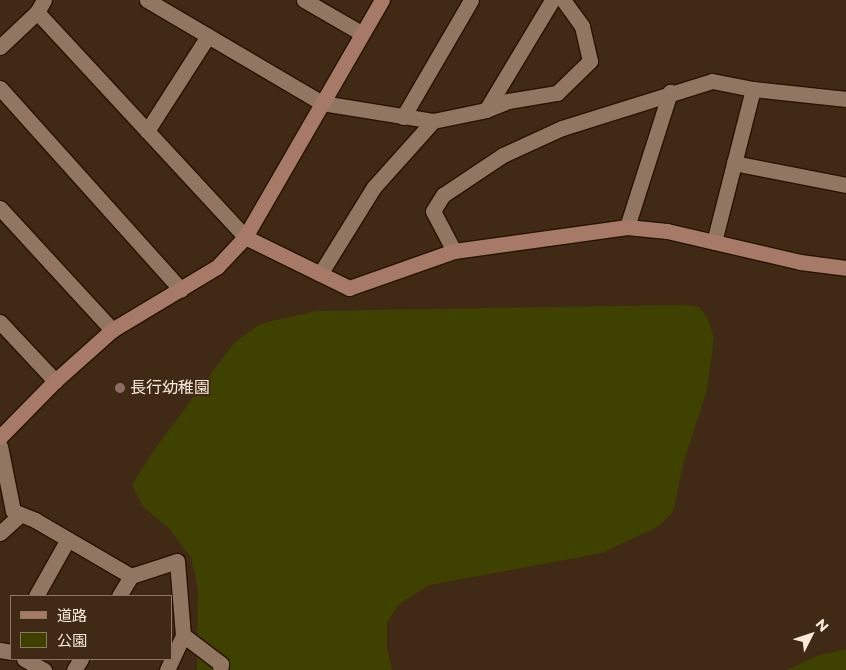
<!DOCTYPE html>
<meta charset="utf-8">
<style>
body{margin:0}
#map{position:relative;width:846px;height:670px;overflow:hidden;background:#402a16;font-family:Montserrat,"Noto Sans JP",sans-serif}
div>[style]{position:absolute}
.green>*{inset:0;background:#3f4101}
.roads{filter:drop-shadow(1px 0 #261201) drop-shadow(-1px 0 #261201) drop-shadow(0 1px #261201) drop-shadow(0 -1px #261201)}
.street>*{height:15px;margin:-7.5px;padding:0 7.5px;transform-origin:7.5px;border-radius:7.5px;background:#917761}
.secondary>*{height:15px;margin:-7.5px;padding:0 7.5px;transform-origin:7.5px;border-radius:7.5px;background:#a67a67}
.dots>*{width:14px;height:14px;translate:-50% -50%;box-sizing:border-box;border:2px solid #402a16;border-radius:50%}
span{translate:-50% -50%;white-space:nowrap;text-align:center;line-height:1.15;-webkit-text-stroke:4.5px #402a16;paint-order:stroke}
.poi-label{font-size:16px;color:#f8eadd}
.left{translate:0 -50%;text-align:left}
.legend{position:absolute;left:10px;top:595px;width:162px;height:65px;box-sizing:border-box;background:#402a16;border:1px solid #8a7766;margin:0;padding:6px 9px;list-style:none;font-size:15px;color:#f8eadd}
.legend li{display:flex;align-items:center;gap:10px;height:25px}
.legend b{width:25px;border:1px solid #8a7766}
.north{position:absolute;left:786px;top:610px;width:50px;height:50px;-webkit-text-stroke:4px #402a16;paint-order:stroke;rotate:49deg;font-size:14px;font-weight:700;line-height:20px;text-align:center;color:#f8eadd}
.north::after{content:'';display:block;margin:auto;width:18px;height:22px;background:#f8eadd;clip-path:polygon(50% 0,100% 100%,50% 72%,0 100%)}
</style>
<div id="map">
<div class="green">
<div style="clip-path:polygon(685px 305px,699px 307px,707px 317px,714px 337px,707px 390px,684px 461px,673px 512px,659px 526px,602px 553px,429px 585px,399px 604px,387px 623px,387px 649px,392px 670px,197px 670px,198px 588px,191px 558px,170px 529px,143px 507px,132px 485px,154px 450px,234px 343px,260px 324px,315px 311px)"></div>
<div style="clip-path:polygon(846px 649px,846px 670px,787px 670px,817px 656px)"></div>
</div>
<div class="roads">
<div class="street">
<div style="left:147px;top:0;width:203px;rotate:30.5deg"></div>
<div style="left:322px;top:103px;width:112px;rotate:9.2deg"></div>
<div style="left:433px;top:121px;width:54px;rotate:-11.7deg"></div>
<div style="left:486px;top:110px;width:128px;rotate:-59deg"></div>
<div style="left:304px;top:0;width:66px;rotate:30.1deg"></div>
<div style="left:37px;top:12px;width:306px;rotate:47.2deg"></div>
<div style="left:0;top:47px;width:51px;rotate:-43.4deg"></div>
<div style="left:37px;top:12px;width:14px;rotate:-60deg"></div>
<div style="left:0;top:88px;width:271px;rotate:48.1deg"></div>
<div style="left:486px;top:110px;width:24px;rotate:-22deg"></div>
<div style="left:508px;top:101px;width:50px;rotate:-9.3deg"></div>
<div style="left:557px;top:93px;width:46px;rotate:-44.1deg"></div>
<div style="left:590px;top:61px;width:36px;rotate:-103deg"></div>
<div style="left:582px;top:26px;width:32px;rotate:-126deg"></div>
<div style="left:403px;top:117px;width:135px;rotate:-59.8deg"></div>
<div style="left:147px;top:131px;width:113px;rotate:-57.3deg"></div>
<div style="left:734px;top:163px;width:114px;rotate:11.1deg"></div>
<div style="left:0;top:208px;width:166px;rotate:47.4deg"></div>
<div style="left:627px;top:227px;width:142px;rotate:-72.3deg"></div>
<div style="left:714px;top:242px;width:158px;rotate:-75.7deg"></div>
<div style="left:454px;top:251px;width:45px;rotate:-117.7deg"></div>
<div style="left:433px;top:211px;width:19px;rotate:-58deg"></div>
<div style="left:443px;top:195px;width:72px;rotate:-33.7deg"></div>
<div style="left:503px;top:155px;width:65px;rotate:-24.6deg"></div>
<div style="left:562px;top:128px;width:157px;rotate:-17.4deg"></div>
<div style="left:712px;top:81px;width:42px;rotate:11deg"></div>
<div style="left:753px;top:89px;width:94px;rotate:6.1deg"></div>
<div style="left:320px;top:274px;width:102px;rotate:-58.2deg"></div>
<div style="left:374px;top:187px;width:89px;rotate:-48.2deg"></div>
<div style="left:0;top:322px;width:81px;rotate:47deg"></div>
<div style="left:0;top:446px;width:66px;rotate:78.7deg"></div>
<div style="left:13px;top:511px;width:24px;rotate:22deg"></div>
<div style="left:35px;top:520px;width:111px;rotate:30.3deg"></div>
<div style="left:0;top:533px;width:28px;rotate:-42deg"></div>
<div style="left:36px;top:596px;width:65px;rotate:-60.7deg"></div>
<div style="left:119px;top:596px;width:23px;rotate:-59deg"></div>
<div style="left:131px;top:576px;width:48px;rotate:-18.1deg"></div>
<div style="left:177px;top:561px;width:74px;rotate:85.4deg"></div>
<div style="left:183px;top:635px;width:48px;rotate:37.3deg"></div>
<div style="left:221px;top:664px;width:6px;rotate:99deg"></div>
<div style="left:0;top:650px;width:11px;rotate:10deg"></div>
<div style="left:24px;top:659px;width:23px;rotate:29deg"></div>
<div style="left:74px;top:670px;width:13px;rotate:-58deg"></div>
<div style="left:167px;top:670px;width:38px;rotate:-65deg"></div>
</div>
<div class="secondary">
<div style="left:245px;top:237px;width:116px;rotate:26.1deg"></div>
<div style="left:349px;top:288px;width:111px;rotate:-19.4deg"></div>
<div style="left:454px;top:251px;width:175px;rotate:-7.9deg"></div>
<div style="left:627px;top:227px;width:40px;rotate:5.7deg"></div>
<div style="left:667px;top:231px;width:137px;rotate:13.1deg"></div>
<div style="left:800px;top:262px;width:46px;rotate:7.4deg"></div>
<div style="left:0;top:437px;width:78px;rotate:-45.5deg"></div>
<div style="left:55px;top:381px;width:76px;rotate:-41.8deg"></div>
<div style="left:112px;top:330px;width:122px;rotate:-31deg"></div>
<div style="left:217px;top:267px;width:41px;rotate:-47deg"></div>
<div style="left:245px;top:237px;width:274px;rotate:-60deg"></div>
</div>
</div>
<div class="dots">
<div style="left:120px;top:388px;background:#8d6e63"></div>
</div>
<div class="poi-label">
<span class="left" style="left:130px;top:388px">長行幼稚園</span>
</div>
<ul class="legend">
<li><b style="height:6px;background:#a67a67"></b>道路</li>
<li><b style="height:14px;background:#3f4101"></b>公園</li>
</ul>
<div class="north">N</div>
</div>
